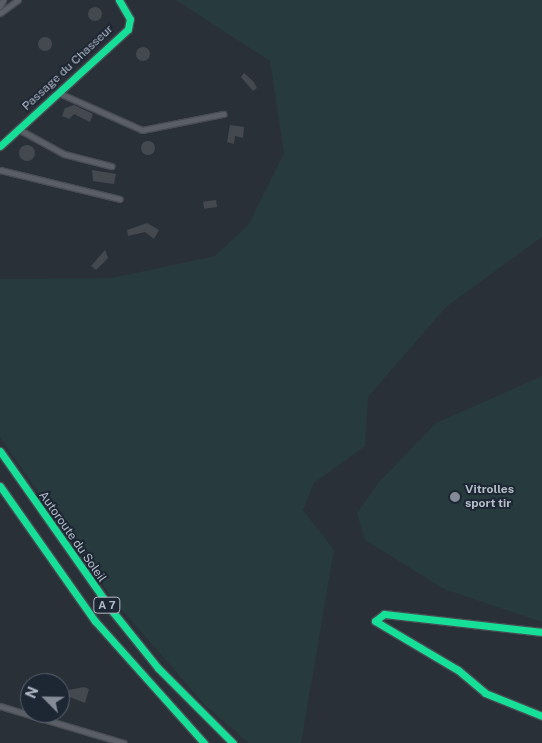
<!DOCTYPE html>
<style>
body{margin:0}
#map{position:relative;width:542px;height:743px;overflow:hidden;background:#2a3038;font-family:"Public Sans",sans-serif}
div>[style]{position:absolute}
.green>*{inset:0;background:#273a3e}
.building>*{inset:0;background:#444950;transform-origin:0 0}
.round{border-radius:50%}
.roads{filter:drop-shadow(1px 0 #484c53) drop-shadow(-1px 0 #484c53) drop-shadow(0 1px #484c53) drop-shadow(0 -1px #484c53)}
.street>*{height:5px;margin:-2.5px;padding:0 2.5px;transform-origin:2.5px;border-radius:2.5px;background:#5a5e66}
.fast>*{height:7px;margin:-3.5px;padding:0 3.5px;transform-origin:3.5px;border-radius:3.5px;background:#16e098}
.dots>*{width:14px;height:14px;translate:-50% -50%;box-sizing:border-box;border:2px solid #1d2633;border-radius:50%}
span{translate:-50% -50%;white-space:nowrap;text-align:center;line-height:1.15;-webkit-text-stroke:4px #1d2633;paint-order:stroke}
.shield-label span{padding:1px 4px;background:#1d2633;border:1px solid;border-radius:4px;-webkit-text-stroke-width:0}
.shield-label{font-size:11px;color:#b4bcc9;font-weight:700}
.street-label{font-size:12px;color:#b4bcc9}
.poi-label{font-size:12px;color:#b4bcc9;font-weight:700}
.left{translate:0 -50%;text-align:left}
.north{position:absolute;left:20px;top:673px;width:50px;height:50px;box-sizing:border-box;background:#1d2633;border:1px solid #59626f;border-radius:50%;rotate:293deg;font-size:14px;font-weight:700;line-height:20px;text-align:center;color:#b4bcc9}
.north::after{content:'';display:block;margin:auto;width:18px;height:22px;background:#848b96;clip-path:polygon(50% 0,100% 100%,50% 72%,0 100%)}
</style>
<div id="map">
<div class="green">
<div style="clip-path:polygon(176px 0,542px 0,542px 237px,446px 307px,368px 397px,365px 446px,314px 483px,303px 510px,334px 550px,301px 743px,249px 743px,205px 705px,116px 603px,0 437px,0 279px,112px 278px,215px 256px,249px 224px,284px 153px,270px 61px)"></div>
<div style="clip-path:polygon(542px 376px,542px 622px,444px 589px,365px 540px,357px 513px,379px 482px,436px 423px)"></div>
</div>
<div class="building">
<div class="round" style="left:88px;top:7px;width:14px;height:14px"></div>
<div class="round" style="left:38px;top:37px;width:14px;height:14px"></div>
<div class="round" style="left:136px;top:47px;width:14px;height:14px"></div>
<div style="clip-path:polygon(244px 73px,253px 81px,257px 88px,253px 91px,241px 77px)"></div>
<div style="clip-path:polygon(74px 105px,93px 114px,90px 122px,74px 114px,69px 119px,62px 116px,65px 108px)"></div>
<div style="clip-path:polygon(230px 125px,244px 127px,243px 138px,235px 136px,234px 144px,227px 142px)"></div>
<div class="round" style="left:141px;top:141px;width:14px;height:14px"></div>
<div class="round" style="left:19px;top:145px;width:16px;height:16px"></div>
<div style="clip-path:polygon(92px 170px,116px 174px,114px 184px,93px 181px)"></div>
<div style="left:216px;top:200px;width:7px;height:13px;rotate:82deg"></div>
<div style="clip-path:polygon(147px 223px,159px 230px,154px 239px,145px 232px,128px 236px,127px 230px)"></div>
<div style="clip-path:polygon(105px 250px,108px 258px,96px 270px,91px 266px)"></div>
<div style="clip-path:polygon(84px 687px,89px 689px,85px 703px,67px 696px,69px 690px)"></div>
</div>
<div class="roads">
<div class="street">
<div style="left:0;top:6px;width:7px;rotate:-63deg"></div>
<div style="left:0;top:13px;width:22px;rotate:-36deg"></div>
<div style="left:59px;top:93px;width:91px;rotate:24deg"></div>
<div style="left:142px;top:130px;width:83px;rotate:-11.2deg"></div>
<div style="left:20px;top:130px;width:50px;rotate:28.6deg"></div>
<div style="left:64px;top:154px;width:49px;rotate:14.3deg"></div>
<div style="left:0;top:170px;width:123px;rotate:13.6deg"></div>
<div style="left:0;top:706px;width:129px;rotate:16.6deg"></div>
</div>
<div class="fast">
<div style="left:0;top:146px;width:173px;rotate:-42.4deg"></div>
<div style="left:128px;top:29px;width:10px;rotate:-79deg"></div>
<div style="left:130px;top:19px;width:22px;rotate:-120deg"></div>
<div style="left:0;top:451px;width:197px;rotate:54.9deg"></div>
<div style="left:113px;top:612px;width:72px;rotate:51.2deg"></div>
<div style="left:158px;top:668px;width:106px;rotate:45deg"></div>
<div style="left:0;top:486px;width:165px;rotate:54.9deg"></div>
<div style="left:95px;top:621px;width:164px;rotate:48.2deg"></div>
<div style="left:542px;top:632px;width:159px;rotate:-173.5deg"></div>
<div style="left:384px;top:614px;width:11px;rotate:142deg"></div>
<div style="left:375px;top:621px;width:96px;rotate:30.6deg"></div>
<div style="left:458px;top:670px;width:35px;rotate:40deg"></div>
<div style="left:485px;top:693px;width:61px;rotate:22deg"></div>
</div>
</div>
<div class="dots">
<div style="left:455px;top:497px;background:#848b96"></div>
</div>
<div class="shield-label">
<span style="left:107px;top:605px">A 7</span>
</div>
<div class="street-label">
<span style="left:68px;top:68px;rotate:-43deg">Passage du Chasseur</span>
<span style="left:72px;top:537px;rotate:55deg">Autoroute du Soleil</span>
</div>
<div class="poi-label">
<span class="left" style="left:465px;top:497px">Vitrolles<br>sport tir</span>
</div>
<div class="north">N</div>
</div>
